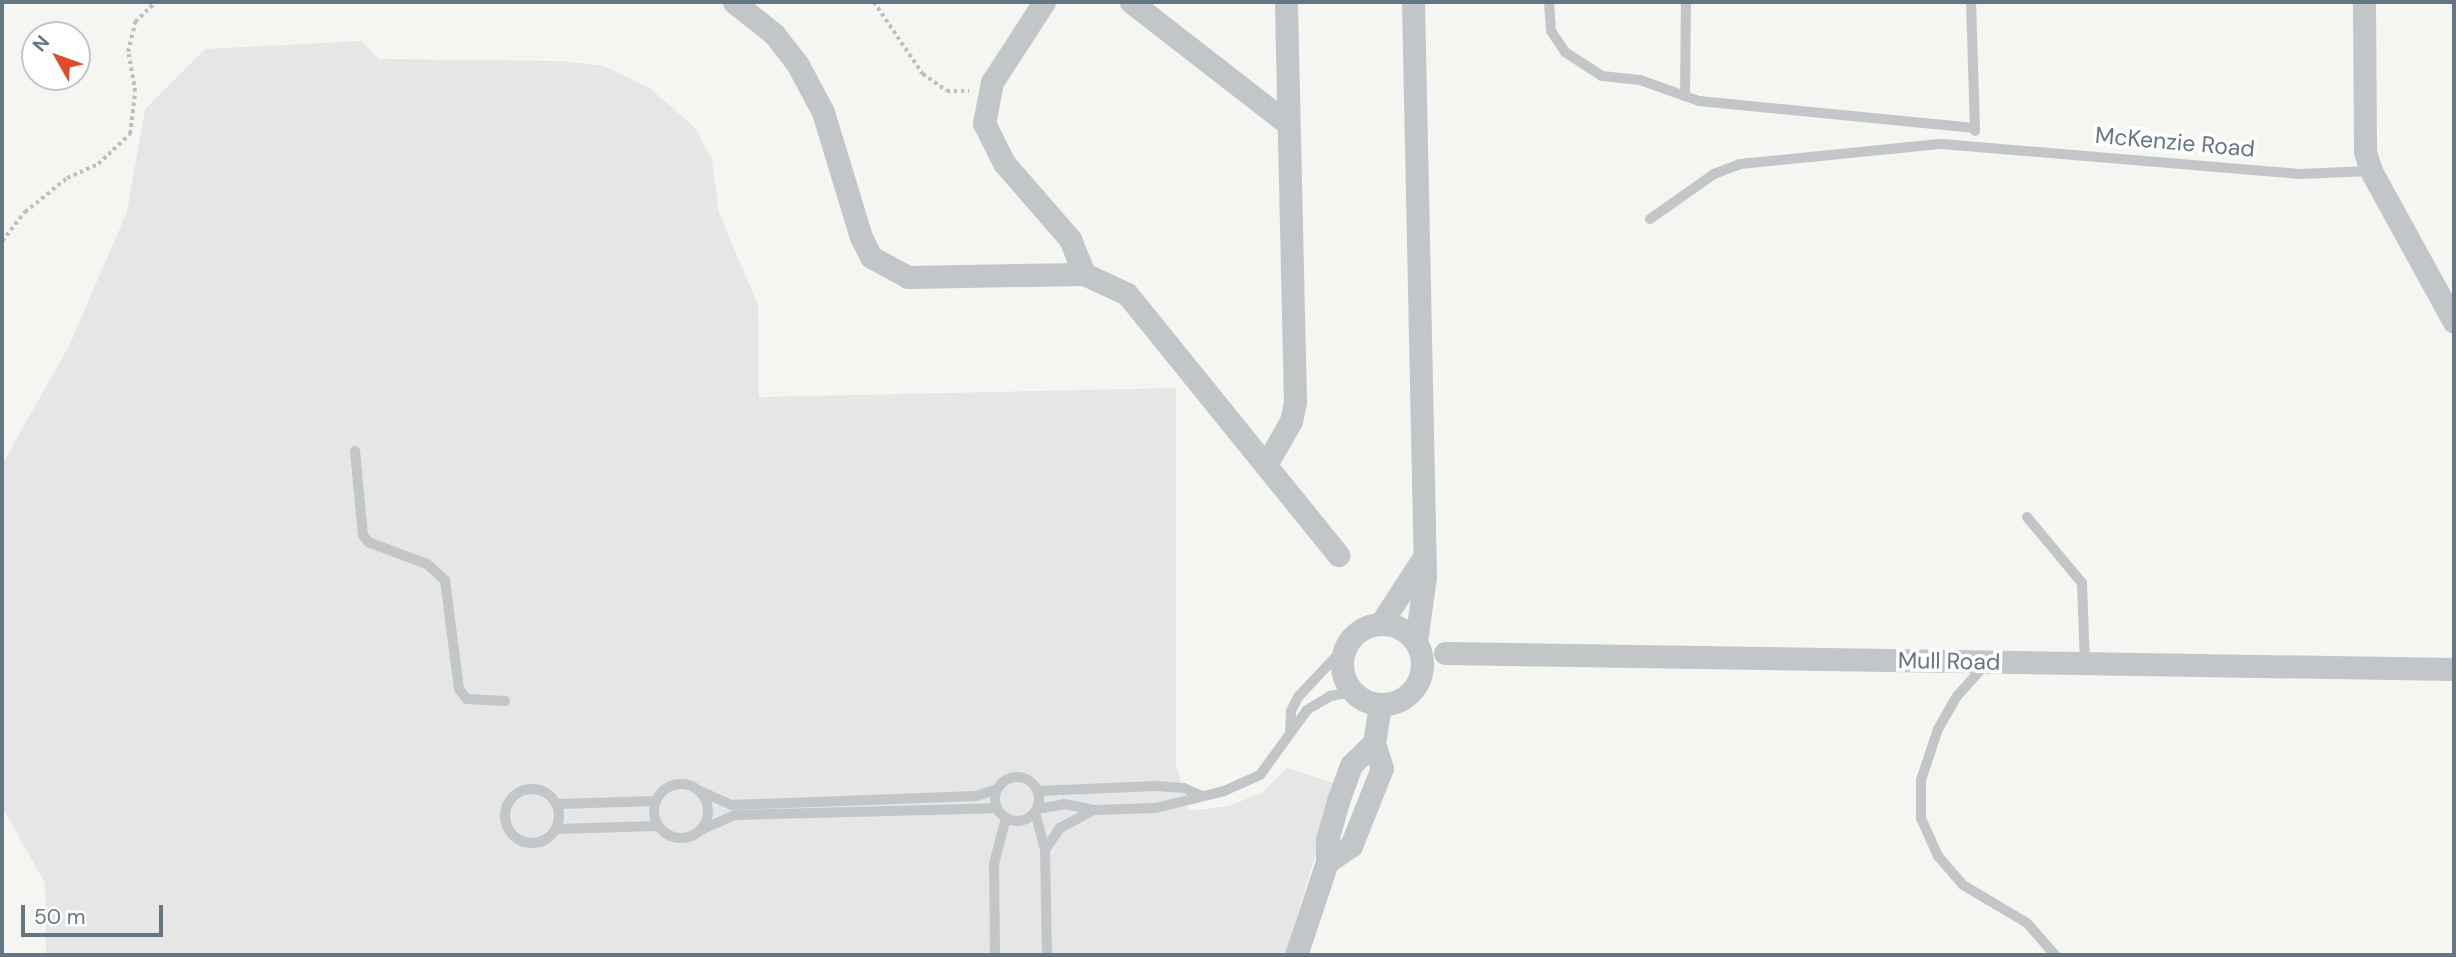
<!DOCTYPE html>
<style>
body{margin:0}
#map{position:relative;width:2456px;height:957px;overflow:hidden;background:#f5f5f1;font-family:"DM Sans",sans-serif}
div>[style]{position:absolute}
.built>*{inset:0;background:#e5e6e5}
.path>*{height:3.5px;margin-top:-1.75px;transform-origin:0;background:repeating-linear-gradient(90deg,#bcbec0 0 3.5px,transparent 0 7px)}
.lane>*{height:10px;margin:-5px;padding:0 5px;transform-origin:5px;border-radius:5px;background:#c2c6c9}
.lane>.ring{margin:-5px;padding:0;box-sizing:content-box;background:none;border:10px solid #c2c6c9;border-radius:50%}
.street>*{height:23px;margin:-11.5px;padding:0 11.5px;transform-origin:11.5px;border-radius:11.5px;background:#c2c6c9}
.street>.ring{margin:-11.5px;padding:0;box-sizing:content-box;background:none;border:23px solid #c2c6c9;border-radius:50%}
span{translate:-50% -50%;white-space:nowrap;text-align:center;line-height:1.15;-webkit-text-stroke:7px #fff;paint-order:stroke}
.street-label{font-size:23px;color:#647682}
.frame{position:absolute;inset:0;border:4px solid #647682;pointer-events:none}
.north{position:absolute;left:21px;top:21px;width:70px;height:70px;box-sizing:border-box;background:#fff;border:2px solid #c1c8cd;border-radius:50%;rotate:310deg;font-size:19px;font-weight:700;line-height:28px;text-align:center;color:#647682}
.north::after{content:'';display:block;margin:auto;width:24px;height:32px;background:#e04c27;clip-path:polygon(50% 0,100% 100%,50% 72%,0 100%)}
.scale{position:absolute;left:21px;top:905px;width:142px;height:32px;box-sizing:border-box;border:4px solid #647682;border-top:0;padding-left:9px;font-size:21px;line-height:24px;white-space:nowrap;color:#647682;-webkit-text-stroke:5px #fff;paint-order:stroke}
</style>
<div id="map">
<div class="built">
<div style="clip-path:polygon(362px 41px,379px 59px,562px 61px,604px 66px,651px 89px,695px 128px,712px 160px,719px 213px,758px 305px,759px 397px,1176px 388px,1176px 765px,1189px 811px,1229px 806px,1263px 792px,1287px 768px,1337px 784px,1285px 955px,46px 955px,45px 883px,2px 807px,2px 465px,70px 344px,127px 212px,145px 109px,205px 49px)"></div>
</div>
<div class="path">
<div style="left:874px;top:2px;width:87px;rotate:55.8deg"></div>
<div style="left:923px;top:74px;width:29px;rotate:35deg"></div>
<div style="left:947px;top:91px;width:22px"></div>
<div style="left:2px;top:241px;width:37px;rotate:-52deg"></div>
<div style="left:25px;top:212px;width:54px;rotate:-39deg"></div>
<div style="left:67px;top:178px;width:34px;rotate:-24deg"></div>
<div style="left:98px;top:164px;width:44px;rotate:-43.2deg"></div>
<div style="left:130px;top:134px;width:42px;rotate:-83.2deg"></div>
<div style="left:135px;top:92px;width:41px;rotate:-99.9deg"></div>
<div style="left:128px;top:52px;width:31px;rotate:-77deg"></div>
<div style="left:135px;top:22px;width:29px;rotate:-44deg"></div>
</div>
<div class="lane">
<div style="left:1549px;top:2px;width:29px;rotate:86deg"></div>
<div style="left:1551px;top:31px;width:25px;rotate:56deg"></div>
<div style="left:1565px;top:52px;width:44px;rotate:33deg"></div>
<div style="left:1602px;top:76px;width:38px;rotate:6deg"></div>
<div style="left:1640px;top:80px;width:63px;rotate:19.6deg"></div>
<div style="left:1699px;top:101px;width:277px;rotate:5.6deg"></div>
<div style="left:1971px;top:2px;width:129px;rotate:88.2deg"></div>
<div style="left:1685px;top:96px;width:94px;rotate:-89.4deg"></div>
<div style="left:1650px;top:219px;width:78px;rotate:-35.1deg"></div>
<div style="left:1714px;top:174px;width:28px;rotate:-21deg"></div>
<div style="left:1740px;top:164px;width:203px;rotate:-5.7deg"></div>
<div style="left:1942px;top:144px;width:358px;rotate:4.8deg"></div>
<div style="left:2299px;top:174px;width:72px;rotate:-2.4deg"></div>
<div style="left:355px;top:451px;width:84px;rotate:84.6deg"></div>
<div style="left:363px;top:535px;width:9px;rotate:54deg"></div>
<div style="left:368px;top:542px;width:63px;rotate:20.4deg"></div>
<div style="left:427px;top:564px;width:24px;rotate:42deg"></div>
<div style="left:445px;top:580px;width:110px;rotate:82.7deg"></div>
<div style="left:459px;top:689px;width:13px;rotate:51deg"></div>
<div style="left:467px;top:699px;width:38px;rotate:3deg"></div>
<div style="left:2027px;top:517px;width:86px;rotate:50.2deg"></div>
<div style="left:2082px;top:583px;width:80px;rotate:87.9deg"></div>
<div style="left:1987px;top:663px;width:45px;rotate:132.3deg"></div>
<div style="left:1957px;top:696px;width:38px;rotate:120deg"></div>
<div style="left:1938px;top:729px;width:54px;rotate:108.4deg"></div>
<div style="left:1921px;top:780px;width:38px;rotate:90deg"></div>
<div style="left:1921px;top:818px;width:42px;rotate:65.9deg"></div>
<div style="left:1938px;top:856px;width:38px;rotate:49deg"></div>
<div style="left:1963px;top:885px;width:74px;rotate:30.7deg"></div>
<div style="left:2027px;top:923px;width:43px;rotate:48.8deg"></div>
<div style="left:1290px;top:732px;width:21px;rotate:-87deg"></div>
<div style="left:1291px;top:711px;width:16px;rotate:-63deg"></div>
<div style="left:1298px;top:697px;width:67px;rotate:-46.8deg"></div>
<div class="ring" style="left:995px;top:777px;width:34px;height:34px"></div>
<div class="ring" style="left:654px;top:784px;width:44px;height:44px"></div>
<div class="ring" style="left:505px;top:789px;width:44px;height:44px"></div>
<div style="left:700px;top:791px;width:35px;rotate:24deg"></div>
<div style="left:732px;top:805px;width:244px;rotate:-2.1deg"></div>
<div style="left:976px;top:796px;width:22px;rotate:-18deg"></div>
<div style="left:1038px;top:791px;width:118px;rotate:-2.4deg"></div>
<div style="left:1156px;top:786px;width:28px;rotate:4deg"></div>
<div style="left:1184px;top:788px;width:17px;rotate:24deg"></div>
<div style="left:557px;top:804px;width:99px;rotate:-1.7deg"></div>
<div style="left:1037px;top:809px;width:27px;rotate:-10deg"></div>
<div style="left:1064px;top:804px;width:31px;rotate:11deg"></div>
<div style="left:1094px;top:810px;width:62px;rotate:-1.8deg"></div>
<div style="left:1156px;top:808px;width:70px;rotate:-14deg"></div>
<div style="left:1224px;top:791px;width:39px;rotate:-24deg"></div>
<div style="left:1260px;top:775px;width:80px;rotate:-54.1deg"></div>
<div style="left:1307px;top:710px;width:27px;rotate:-31deg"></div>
<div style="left:1330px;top:696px;width:23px;rotate:-10deg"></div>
<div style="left:1035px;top:812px;width:39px;rotate:75deg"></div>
<div style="left:556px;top:829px;width:102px;rotate:-1.7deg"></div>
<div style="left:701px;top:830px;width:37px;rotate:-24deg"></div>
<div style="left:735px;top:815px;width:262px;rotate:-1.5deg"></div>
<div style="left:995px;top:955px;width:91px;rotate:-90.6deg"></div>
<div style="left:994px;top:864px;width:48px;rotate:-75.4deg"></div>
<div style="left:1047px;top:955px;width:105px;rotate:-91.1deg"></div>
<div style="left:1045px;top:850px;width:27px;rotate:-56deg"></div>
<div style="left:1060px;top:828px;width:38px;rotate:-28deg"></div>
</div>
<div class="street">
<div style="left:734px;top:2px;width:51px;rotate:38.7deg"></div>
<div style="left:774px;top:34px;width:39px;rotate:52deg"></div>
<div style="left:798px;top:65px;width:53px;rotate:62deg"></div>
<div style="left:823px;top:112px;width:131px;rotate:73.1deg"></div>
<div style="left:861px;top:237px;width:22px;rotate:63deg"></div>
<div style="left:871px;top:257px;width:42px;rotate:28.4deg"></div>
<div style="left:908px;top:277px;width:176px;rotate:-1deg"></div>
<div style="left:1084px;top:274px;width:47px;rotate:24.9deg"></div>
<div style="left:1127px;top:294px;width:336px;rotate:51deg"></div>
<div style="left:1044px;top:2px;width:95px;rotate:123deg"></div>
<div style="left:992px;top:82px;width:42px;rotate:101deg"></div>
<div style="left:984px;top:123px;width:45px;rotate:63.4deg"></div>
<div style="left:1004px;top:163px;width:101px;rotate:49deg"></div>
<div style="left:1070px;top:239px;width:38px;rotate:68deg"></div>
<div style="left:1131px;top:2px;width:197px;rotate:37.8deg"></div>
<div style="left:1413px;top:2px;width:575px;rotate:88.8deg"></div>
<div style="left:1425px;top:577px;width:65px;rotate:98deg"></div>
<div style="left:2364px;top:2px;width:150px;rotate:89.6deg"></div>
<div style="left:2365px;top:152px;width:20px;rotate:72deg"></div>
<div style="left:2371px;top:171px;width:172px;rotate:61.2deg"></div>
<div style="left:1267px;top:463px;width:48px;rotate:-60.3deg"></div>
<div style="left:1291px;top:421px;width:19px;rotate:-78deg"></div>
<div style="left:1295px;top:402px;width:400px;rotate:-91.3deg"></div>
<div style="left:1381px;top:623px;width:75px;rotate:-56.9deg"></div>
<div class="ring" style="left:1342px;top:624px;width:57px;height:57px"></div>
<div style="left:1445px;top:653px;width:1009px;rotate:0.91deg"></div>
<div style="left:1327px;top:862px;width:29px;rotate:-34deg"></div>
<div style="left:1351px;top:846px;width:84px;rotate:-68.3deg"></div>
<div style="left:1382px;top:768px;width:26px;rotate:-108deg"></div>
<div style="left:1374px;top:743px;width:39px;rotate:-81deg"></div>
<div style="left:1296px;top:955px;width:98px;rotate:-71.6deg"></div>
<div style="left:1327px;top:862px;width:22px;rotate:-90deg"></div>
<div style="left:1327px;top:840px;width:41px;rotate:-74.2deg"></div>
<div style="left:1338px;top:801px;width:38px;rotate:-70deg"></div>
<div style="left:1351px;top:765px;width:32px;rotate:-44deg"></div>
</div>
<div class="street-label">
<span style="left:2175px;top:142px;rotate:5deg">McKenzie Road</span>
<span style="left:1949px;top:661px;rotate:1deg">Mull Road</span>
</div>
<div class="frame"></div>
<div class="north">N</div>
<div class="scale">50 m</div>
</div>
